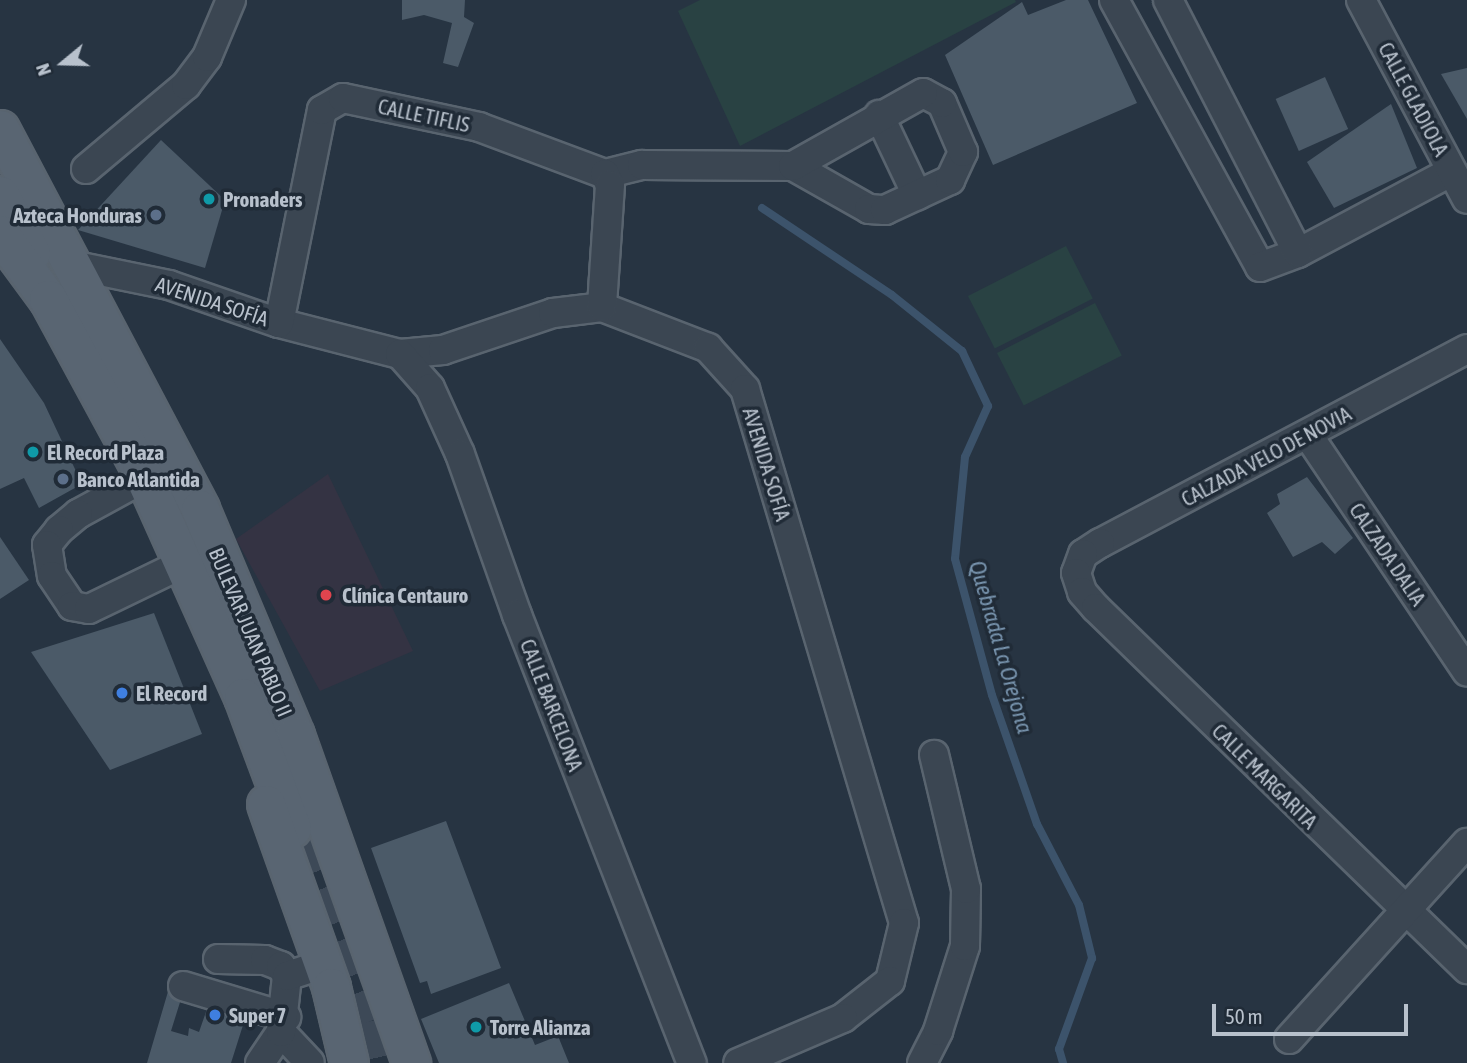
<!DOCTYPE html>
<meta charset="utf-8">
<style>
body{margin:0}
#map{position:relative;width:1467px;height:1063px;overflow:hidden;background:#273442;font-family:"Asap Condensed",sans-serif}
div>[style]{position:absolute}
.medical>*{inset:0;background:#343343}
.green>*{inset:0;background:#294243;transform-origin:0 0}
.stream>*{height:8px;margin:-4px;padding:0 4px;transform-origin:4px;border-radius:4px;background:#3c536b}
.building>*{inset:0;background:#4b5a68;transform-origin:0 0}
.major-tunnel>*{height:37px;margin-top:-18.5px;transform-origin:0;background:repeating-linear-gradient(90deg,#3d4957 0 37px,transparent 0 55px)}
.roads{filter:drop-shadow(2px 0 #59646f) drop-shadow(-2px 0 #59646f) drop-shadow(0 2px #59646f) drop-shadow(0 -2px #59646f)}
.minor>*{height:28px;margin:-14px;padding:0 14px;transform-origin:14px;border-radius:14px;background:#3b4652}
.major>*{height:37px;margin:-18.5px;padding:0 18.5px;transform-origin:18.5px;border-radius:18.5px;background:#596572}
.dots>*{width:19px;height:19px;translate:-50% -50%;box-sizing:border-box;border:4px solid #202b37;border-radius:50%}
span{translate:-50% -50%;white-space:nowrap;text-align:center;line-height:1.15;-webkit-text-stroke:7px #202b37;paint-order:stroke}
.street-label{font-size:21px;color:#b8c1cc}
.poi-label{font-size:21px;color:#b8c1cc;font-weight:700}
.left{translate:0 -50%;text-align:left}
.right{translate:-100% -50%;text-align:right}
.water-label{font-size:23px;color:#7894ae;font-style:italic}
.north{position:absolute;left:28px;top:28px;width:70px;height:70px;-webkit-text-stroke:5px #202b37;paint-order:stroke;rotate:251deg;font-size:19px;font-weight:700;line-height:28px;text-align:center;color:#b8c1cc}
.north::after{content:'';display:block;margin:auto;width:24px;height:32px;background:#b8c1cc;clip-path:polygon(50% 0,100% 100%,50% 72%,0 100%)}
.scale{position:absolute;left:1212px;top:1004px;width:196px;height:32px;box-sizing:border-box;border:4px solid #b8c1cc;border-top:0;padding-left:9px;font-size:21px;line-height:24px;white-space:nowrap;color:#b8c1cc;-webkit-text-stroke:5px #202b37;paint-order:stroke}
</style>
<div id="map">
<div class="medical">
<div style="clip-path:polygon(328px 474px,413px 651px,320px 691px,236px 539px)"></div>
</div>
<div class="green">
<div style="clip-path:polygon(700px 0,1015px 0,1016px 2px,740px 146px,678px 11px)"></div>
<div style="left:1066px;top:246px;width:59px;height:110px;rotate:63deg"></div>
<div style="left:1095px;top:303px;width:59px;height:110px;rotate:63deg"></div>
</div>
<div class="stream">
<div style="left:762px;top:208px;width:156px;rotate:33.8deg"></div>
<div style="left:892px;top:295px;width:90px;rotate:38.7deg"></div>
<div style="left:962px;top:351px;width:61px;rotate:64.7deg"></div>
<div style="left:988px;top:406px;width:56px;rotate:114.3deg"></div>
<div style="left:965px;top:457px;width:102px;rotate:95.6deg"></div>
<div style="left:955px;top:559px;width:141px;rotate:74.8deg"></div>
<div style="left:992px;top:695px;width:137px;rotate:70.8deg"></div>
<div style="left:1037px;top:824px;width:91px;rotate:62.6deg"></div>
<div style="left:1079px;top:905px;width:55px;rotate:76.2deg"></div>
<div style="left:1092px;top:958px;width:97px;rotate:109.9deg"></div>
<div style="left:1059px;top:1049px;width:15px;rotate:74deg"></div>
</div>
<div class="building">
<div style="clip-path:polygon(402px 0,465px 0,464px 17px,474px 23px,458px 67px,443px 63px,452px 23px,424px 15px,402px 20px)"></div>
<div style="clip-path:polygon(1066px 0,1088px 0,1137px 103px,993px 165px,945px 55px,1022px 2px,1028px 15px)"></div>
<div style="clip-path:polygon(1467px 68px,1467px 119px,1441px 74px)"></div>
<div style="left:1325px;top:77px;width:57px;height:54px;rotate:66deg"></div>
<div style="clip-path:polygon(1391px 104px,1417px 168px,1334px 208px,1307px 162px)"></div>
<div style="clip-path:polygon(161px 140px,225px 200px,205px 268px,78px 230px)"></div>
<div style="clip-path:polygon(0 339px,44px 403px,82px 484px,39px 508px,24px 478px,0 489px)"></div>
<div style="clip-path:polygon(1307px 477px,1353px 538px,1335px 554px,1322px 542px,1293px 557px,1267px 513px,1280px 504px,1277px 494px)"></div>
<div style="clip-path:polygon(0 537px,29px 580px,0 599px)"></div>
<div style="clip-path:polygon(154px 613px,202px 734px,110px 770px,31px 652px)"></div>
<div style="clip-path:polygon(446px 821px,501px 968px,431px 994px,427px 981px,420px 983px,371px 848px)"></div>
<div style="clip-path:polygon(172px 978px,186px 983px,171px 1031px,188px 1036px,189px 1028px,199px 1032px,207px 1009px,244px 1022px,231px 1063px,147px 1063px)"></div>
<div style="clip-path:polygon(509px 983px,535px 1045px,558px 1036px,569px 1063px,439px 1063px,421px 1019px)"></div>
</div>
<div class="major-tunnel">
<div style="left:297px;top:839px;width:196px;rotate:68.4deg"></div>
<div style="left:369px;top:1021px;width:43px;rotate:76.6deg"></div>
</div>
<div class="roads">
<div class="minor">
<div style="left:1114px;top:0;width:304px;rotate:61.3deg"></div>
<div style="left:1260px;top:267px;width:40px;rotate:-20.2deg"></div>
<div style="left:1298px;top:253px;width:174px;rotate:-28deg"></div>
<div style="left:1168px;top:0;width:284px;rotate:62.8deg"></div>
<div style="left:1361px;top:0;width:225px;rotate:62deg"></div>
<div style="left:879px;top:115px;width:89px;rotate:64.6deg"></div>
<div style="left:86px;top:169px;width:131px;rotate:-40deg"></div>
<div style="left:186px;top:85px;width:35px;rotate:-53deg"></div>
<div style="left:207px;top:57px;width:62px;rotate:-67.2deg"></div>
<div style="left:605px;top:174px;width:38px;rotate:-14deg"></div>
<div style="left:642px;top:165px;width:151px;rotate:0.4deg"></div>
<div style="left:793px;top:166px;width:87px;rotate:29.5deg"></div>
<div style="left:869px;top:209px;width:16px;rotate:4deg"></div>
<div style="left:885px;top:210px;width:72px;rotate:-24.8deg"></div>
<div style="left:950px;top:180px;width:31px;rotate:-65deg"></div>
<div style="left:963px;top:152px;width:53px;rotate:-113.2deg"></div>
<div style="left:942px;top:103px;width:21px;rotate:-152deg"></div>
<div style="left:923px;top:93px;width:149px;rotate:150.7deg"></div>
<div style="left:71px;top:265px;width:100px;rotate:11.5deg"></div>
<div style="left:169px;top:285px;width:116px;rotate:19.1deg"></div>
<div style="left:279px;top:323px;width:125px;rotate:14.4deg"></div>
<div style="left:400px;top:354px;width:43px;rotate:-5.3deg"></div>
<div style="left:443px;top:350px;width:116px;rotate:-18.6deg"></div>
<div style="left:553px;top:313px;width:49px;rotate:-7deg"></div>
<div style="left:602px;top:307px;width:114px;rotate:21.1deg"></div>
<div style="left:708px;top:348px;width:55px;rotate:47.9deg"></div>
<div style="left:745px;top:389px;width:557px;rotate:73.42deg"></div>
<div style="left:904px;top:923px;width:60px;rotate:103.6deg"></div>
<div style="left:890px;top:981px;width:60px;rotate:141.8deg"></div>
<div style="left:843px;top:1018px;width:114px;rotate:156.8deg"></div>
<div style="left:279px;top:323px;width:217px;rotate:-78.6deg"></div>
<div style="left:322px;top:110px;width:24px;rotate:-30deg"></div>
<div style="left:343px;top:98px;width:139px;rotate:12deg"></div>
<div style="left:479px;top:127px;width:134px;rotate:20.5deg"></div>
<div style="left:605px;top:174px;width:12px;rotate:66deg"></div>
<div style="left:610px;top:185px;width:122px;rotate:93.8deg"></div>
<div style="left:1467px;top:349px;width:415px;rotate:152.1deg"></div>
<div style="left:1100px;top:543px;width:20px;rotate:147deg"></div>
<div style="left:1083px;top:554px;width:20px;rotate:110deg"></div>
<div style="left:1076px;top:573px;width:20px;rotate:72deg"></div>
<div style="left:1082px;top:592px;width:21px;rotate:49deg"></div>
<div style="left:1096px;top:608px;width:518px;rotate:44.22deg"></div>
<div style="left:400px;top:354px;width:45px;rotate:48.6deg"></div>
<div style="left:430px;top:388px;width:72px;rotate:65.6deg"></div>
<div style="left:460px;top:454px;width:171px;rotate:70.5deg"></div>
<div style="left:517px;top:615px;width:481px;rotate:68.7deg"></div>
<div style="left:1308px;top:435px;width:285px;rotate:56.1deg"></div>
<div style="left:144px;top:478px;width:75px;rotate:151.4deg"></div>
<div style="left:78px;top:514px;width:25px;rotate:140deg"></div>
<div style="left:59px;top:530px;width:19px;rotate:129deg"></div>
<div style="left:47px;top:545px;width:31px;rotate:81deg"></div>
<div style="left:52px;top:576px;width:36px;rotate:56deg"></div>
<div style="left:72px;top:606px;width:17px;rotate:10deg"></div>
<div style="left:89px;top:609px;width:103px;rotate:-25.8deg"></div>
<div style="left:218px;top:959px;width:47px;rotate:1.2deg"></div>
<div style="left:265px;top:960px;width:17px;rotate:21deg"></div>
<div style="left:281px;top:966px;width:12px;rotate:59deg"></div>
<div style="left:183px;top:986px;width:108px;rotate:16.8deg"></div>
<div style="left:281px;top:1032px;width:42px;rotate:46.9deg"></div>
<div style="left:1289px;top:1039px;width:265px;rotate:-47.8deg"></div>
<div style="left:260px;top:1063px;width:37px;rotate:-56deg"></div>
<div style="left:281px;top:1032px;width:56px;rotate:-83.9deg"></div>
<div style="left:287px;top:976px;width:38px;rotate:-18deg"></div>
<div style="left:922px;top:1063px;width:36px;rotate:-63deg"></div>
<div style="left:938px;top:1031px;width:89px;rotate:-72.4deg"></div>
<div style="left:965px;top:946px;width:57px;rotate:-89deg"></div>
<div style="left:966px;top:889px;width:138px;rotate:-103.4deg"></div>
</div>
<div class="major">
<div style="left:0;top:129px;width:429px;rotate:62.2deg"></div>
<div style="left:200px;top:509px;width:245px;rotate:67.2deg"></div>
<div style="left:295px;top:735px;width:348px;rotate:70.5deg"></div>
<div style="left:0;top:195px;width:66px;rotate:61.9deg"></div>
<div style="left:0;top:234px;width:81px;rotate:53.6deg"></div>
<div style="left:48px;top:299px;width:195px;rotate:61.5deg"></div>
<div style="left:141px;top:470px;width:249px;rotate:65.8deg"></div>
<div style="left:243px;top:697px;width:140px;rotate:69.5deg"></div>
<div style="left:266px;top:804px;width:194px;rotate:70.4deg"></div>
<div style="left:331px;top:987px;width:78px;rotate:76.7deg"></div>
</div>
</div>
<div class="dots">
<div style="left:209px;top:199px;background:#0f9aa8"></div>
<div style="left:156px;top:215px;background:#5c6f8a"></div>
<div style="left:33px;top:452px;background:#0f9aa8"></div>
<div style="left:63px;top:479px;background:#5c6f8a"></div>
<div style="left:326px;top:595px;background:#e0444e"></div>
<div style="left:122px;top:693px;background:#3f7fe0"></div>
<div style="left:215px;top:1015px;background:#3f7fe0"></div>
<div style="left:476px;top:1027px;background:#0f9aa8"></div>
</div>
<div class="street-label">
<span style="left:1414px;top:99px;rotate:62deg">CALLE GLADIOLA</span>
<span style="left:424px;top:115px;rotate:12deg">CALLE TIFLIS</span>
<span style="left:212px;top:301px;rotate:18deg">AVENIDA SOFÍA</span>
<span style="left:1266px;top:456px;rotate:-28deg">CALZADA VELO DE NOVIA</span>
<span style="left:767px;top:464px;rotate:73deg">AVENIDA SOFÍA</span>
<span style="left:1388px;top:554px;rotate:56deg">CALZADA DALIA</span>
<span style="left:251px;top:632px;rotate:67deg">BULEVAR JUAN PABLO II</span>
<span style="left:552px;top:705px;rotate:69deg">CALLE BARCELONA</span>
<span style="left:1265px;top:776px;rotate:45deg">CALLE MARGARITA</span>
</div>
<div class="poi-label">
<span class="left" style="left:223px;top:199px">Pronaders</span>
<span class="right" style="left:142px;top:215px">Azteca Honduras</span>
<span class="left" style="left:47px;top:452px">El Record Plaza</span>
<span class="left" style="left:77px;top:479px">Banco Atlantida</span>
<span class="left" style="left:342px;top:595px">Clínica Centauro</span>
<span class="left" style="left:136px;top:693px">El Record</span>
<span class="left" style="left:229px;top:1015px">Super 7</span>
<span class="left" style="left:490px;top:1027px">Torre Alianza</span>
</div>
<div class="water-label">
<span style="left:1001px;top:647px;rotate:74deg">Quebrada La Orejona</span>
</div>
<div class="north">N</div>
<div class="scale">50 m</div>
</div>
